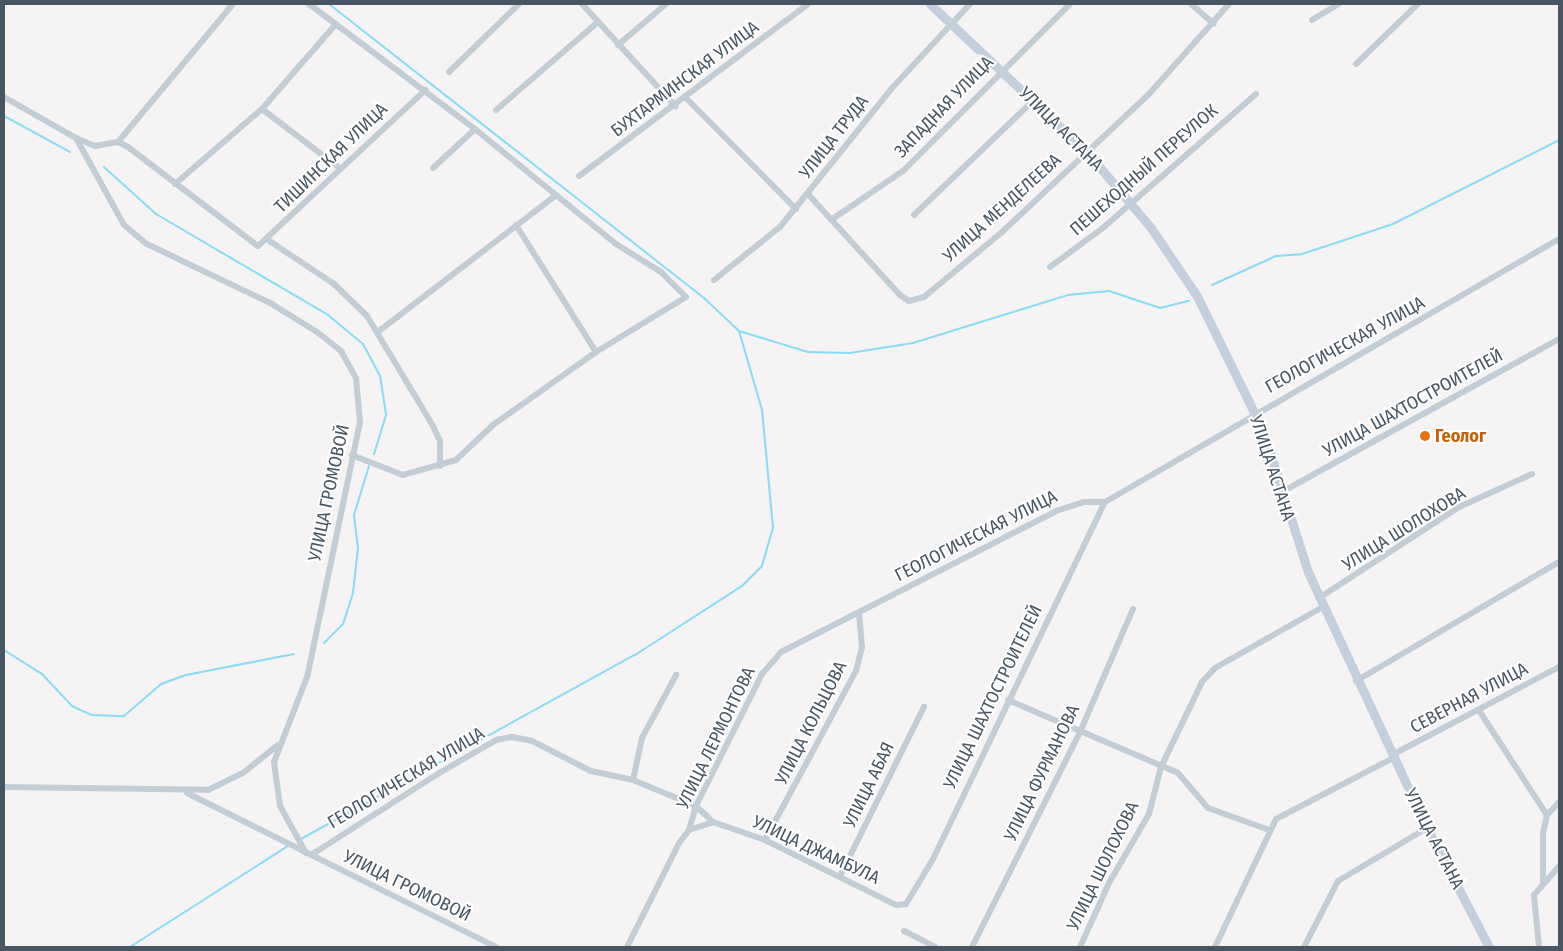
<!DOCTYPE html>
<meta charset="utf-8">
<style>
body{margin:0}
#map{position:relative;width:1563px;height:951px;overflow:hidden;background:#f5f3f3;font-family:"Fira Sans Condensed",sans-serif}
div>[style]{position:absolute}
.stream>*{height:2px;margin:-1px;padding:0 1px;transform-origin:1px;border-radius:1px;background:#88dcf6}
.street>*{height:6px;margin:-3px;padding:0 3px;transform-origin:3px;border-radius:3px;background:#c3cdd5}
.secondary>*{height:9px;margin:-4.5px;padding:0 4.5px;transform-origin:4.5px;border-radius:4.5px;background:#c4cfdd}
.dots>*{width:14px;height:14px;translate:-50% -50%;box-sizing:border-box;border:2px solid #fff;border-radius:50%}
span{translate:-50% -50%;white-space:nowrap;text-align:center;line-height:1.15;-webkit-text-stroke:4px #fff;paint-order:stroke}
.street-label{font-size:18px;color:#485563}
.food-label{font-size:18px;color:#c56008;font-weight:700}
.left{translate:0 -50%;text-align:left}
.frame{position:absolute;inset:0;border:5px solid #485563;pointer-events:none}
</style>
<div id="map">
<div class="stream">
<div style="left:4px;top:116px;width:75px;rotate:28.6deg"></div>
<div style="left:104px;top:167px;width:70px;rotate:42.1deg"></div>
<div style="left:156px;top:214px;width:199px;rotate:30.4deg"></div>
<div style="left:328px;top:315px;width:45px;rotate:39.6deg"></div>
<div style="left:363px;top:344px;width:36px;rotate:62deg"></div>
<div style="left:380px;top:376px;width:39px;rotate:81deg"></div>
<div style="left:386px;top:415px;width:41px;rotate:107.1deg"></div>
<div style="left:1212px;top:285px;width:70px;rotate:-24.4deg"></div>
<div style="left:1276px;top:256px;width:26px;rotate:-4deg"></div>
<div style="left:1302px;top:254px;width:96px;rotate:-18.2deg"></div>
<div style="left:1393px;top:224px;width:186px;rotate:-26.8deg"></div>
<div style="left:739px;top:331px;width:72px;rotate:16.9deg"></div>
<div style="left:808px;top:352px;width:42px;rotate:1.4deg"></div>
<div style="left:850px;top:353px;width:64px;rotate:-9deg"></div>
<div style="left:913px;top:343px;width:162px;rotate:-17.2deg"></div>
<div style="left:1068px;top:295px;width:41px;rotate:-5.6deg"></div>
<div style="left:1109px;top:291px;width:54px;rotate:18.4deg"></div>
<div style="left:1160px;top:308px;width:30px;rotate:-14deg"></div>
<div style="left:324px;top:643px;width:27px;rotate:-45deg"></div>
<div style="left:343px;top:624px;width:33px;rotate:-72deg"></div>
<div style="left:353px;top:593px;width:45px;rotate:-83.7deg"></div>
<div style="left:358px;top:548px;width:33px;rotate:-97deg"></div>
<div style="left:354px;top:515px;width:51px;rotate:-73deg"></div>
<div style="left:4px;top:650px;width:45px;rotate:32.3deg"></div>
<div style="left:42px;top:674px;width:44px;rotate:46.8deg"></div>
<div style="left:72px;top:706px;width:21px;rotate:25deg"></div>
<div style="left:91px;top:715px;width:33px;rotate:2deg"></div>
<div style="left:124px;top:716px;width:49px;rotate:-40.9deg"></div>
<div style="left:161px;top:684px;width:27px;rotate:-20deg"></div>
<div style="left:186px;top:675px;width:110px;rotate:-11deg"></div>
<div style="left:301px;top:839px;width:381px;rotate:-28.9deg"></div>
<div style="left:635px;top:655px;width:127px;rotate:-32.8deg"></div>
<div style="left:742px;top:586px;width:28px;rotate:-45deg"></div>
<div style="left:762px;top:566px;width:40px;rotate:-74deg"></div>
<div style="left:773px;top:528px;width:119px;rotate:-95.3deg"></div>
<div style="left:762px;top:410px;width:82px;rotate:-106.2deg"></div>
<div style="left:739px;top:331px;width:48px;rotate:-136.7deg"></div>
<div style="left:704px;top:298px;width:477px;rotate:-141.9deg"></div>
<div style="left:130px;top:947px;width:188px;rotate:-32.6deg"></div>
</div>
<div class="street">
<div style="left:309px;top:4px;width:208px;rotate:37deg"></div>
<div style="left:475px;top:129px;width:182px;rotate:39.2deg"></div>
<div style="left:616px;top:244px;width:53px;rotate:31.9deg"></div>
<div style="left:661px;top:272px;width:35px;rotate:45deg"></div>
<div style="left:686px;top:297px;width:105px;rotate:148.6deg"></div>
<div style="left:596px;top:352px;width:126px;rotate:144.7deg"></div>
<div style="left:493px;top:425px;width:51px;rotate:136.6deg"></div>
<div style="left:456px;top:460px;width:55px;rotate:164.2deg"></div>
<div style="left:403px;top:475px;width:55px;rotate:-158.6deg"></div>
<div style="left:582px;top:4px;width:139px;rotate:47.6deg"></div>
<div style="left:1191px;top:4px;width:30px;rotate:41deg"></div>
<div style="left:1312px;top:20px;width:31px;rotate:-31deg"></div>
<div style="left:618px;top:45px;width:63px;rotate:-40.5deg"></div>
<div style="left:1356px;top:64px;width:86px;rotate:-44.1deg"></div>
<div style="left:449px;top:72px;width:98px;rotate:-44.2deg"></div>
<div style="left:4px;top:97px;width:83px;rotate:29.7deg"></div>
<div style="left:76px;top:138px;width:99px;rotate:61.1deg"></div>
<div style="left:124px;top:225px;width:30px;rotate:40deg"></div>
<div style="left:147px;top:244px;width:139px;rotate:25.6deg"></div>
<div style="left:272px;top:304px;width:53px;rotate:31.9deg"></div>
<div style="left:317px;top:332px;width:31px;rotate:38deg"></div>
<div style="left:341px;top:351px;width:31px;rotate:61deg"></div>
<div style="left:356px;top:378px;width:44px;rotate:84.8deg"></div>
<div style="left:360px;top:422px;width:260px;rotate:101.7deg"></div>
<div style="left:307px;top:677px;width:91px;rotate:111.2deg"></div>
<div style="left:274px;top:762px;width:44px;rotate:82.2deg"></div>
<div style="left:280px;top:806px;width:54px;rotate:61deg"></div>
<div style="left:687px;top:99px;width:155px;rotate:45.3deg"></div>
<div style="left:262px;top:109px;width:96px;rotate:37.3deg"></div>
<div style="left:496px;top:110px;width:135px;rotate:-40.8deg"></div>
<div style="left:76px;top:138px;width:21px;rotate:23deg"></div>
<div style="left:95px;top:146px;width:23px;rotate:-10deg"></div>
<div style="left:118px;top:142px;width:11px;rotate:27deg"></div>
<div style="left:128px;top:147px;width:163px;rotate:37.3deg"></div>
<div style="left:258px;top:246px;width:229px;rotate:-43deg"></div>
<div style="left:118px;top:142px;width:180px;rotate:-50.2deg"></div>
<div style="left:433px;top:168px;width:57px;rotate:-42.9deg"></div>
<div style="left:579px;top:176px;width:286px;rotate:-36.9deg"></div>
<div style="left:175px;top:184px;width:115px;rotate:-40.8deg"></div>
<div style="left:262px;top:109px;width:111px;rotate:-49deg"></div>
<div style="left:808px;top:194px;width:137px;rotate:47.7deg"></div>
<div style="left:900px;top:295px;width:11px;rotate:34deg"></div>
<div style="left:909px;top:301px;width:16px;rotate:-15deg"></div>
<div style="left:924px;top:297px;width:102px;rotate:-39.8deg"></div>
<div style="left:1002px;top:232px;width:202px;rotate:-43.2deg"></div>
<div style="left:1149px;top:94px;width:120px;rotate:-48.4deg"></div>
<div style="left:914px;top:215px;width:166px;rotate:-43.8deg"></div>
<div style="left:831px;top:220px;width:87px;rotate:-34.2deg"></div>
<div style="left:903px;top:171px;width:236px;rotate:-45deg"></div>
<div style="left:516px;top:225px;width:150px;rotate:57.8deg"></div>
<div style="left:268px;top:240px;width:79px;rotate:33.7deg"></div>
<div style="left:334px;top:284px;width:46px;rotate:44.1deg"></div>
<div style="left:367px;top:316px;width:128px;rotate:59deg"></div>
<div style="left:433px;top:426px;width:17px;rotate:65deg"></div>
<div style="left:440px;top:441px;width:25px;rotate:90deg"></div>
<div style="left:1050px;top:267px;width:67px;rotate:-36.5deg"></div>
<div style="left:1104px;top:227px;width:202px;rotate:-41.2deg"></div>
<div style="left:714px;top:280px;width:85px;rotate:-38.8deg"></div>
<div style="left:780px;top:227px;width:179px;rotate:-51.1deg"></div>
<div style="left:892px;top:88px;width:115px;rotate:-47.1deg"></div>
<div style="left:379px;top:331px;width:223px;rotate:-37.5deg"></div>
<div style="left:1280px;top:493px;width:319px;rotate:-28.9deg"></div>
<div style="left:1319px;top:598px;width:167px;rotate:-33deg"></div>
<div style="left:1459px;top:507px;width:80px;rotate:-24.3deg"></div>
<div style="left:1356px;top:681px;width:235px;rotate:-30.4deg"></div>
<div style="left:1008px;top:700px;width:185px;rotate:23.2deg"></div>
<div style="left:1178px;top:773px;width:46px;rotate:49.4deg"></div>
<div style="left:1208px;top:808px;width:65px;rotate:19.8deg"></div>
<div style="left:1480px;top:712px;width:123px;rotate:57deg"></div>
<div style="left:1392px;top:755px;width:189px;rotate:-27.8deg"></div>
<div style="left:633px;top:780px;width:43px;rotate:-77.9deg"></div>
<div style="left:642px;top:738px;width:72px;rotate:-61.6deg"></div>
<div style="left:4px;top:787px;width:204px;rotate:0.8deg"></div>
<div style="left:208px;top:790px;width:39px;rotate:-26deg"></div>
<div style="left:243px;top:773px;width:45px;rotate:-38.7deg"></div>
<div style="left:187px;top:793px;width:345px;rotate:26.5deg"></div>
<div style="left:689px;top:830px;width:25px;rotate:-74deg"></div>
<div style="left:696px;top:806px;width:148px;rotate:-63.4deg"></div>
<div style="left:762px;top:674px;width:29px;rotate:-49deg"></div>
<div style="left:781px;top:652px;width:309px;rotate:-27.1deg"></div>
<div style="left:1056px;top:511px;width:28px;rotate:-18deg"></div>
<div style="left:1083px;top:502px;width:22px"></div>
<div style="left:1105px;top:502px;width:525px;rotate:-30.08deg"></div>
<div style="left:765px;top:840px;width:192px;rotate:-61.7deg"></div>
<div style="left:856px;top:671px;width:25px;rotate:-76deg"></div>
<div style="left:862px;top:647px;width:33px;rotate:-95deg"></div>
<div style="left:311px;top:855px;width:154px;rotate:-32.6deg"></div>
<div style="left:441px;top:772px;width:64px;rotate:-30.2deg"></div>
<div style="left:496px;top:740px;width:16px;rotate:-11deg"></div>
<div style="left:512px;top:737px;width:20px;rotate:11deg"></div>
<div style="left:532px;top:741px;width:66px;rotate:27deg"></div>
<div style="left:591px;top:771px;width:43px;rotate:12.1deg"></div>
<div style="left:633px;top:780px;width:68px;rotate:22.4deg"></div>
<div style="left:696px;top:806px;width:23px;rotate:43deg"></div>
<div style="left:840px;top:876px;width:189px;rotate:-63.6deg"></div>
<div style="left:1543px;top:883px;width:50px;rotate:-90deg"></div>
<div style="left:1543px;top:833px;width:18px;rotate:-77deg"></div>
<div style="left:1547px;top:815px;width:18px;rotate:-47deg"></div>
<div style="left:904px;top:931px;width:35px;rotate:27deg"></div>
<div style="left:627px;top:947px;width:116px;rotate:-63.4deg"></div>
<div style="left:679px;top:843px;width:16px;rotate:-52deg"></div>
<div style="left:689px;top:830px;width:25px;rotate:-18deg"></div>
<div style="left:713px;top:822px;width:55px;rotate:19.1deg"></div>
<div style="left:765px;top:840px;width:146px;rotate:26.4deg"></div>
<div style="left:896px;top:905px;width:10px;rotate:-6deg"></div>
<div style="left:906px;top:904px;width:52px;rotate:-59deg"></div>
<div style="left:933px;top:859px;width:396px;rotate:-64.3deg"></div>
<div style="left:972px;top:947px;width:241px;rotate:-63.3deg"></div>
<div style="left:1080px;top:732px;width:134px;rotate:-66.7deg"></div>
<div style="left:1080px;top:947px;width:70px;rotate:-65.6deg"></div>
<div style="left:1109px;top:883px;width:80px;rotate:-59.9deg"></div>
<div style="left:1149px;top:814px;width:49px;rotate:-75.7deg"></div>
<div style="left:1161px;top:767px;width:94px;rotate:-64.2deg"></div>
<div style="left:1202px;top:682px;width:19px;rotate:-47deg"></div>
<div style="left:1215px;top:668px;width:124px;rotate:-29.5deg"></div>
<div style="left:1215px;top:947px;width:142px;rotate:-64.5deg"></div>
<div style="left:1276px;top:819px;width:132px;rotate:-27.5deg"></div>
<div style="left:1304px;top:947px;width:74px;rotate:-62.7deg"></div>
<div style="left:1338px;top:881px;width:104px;rotate:-30.8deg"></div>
<div style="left:1539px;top:947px;width:52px;rotate:-95.5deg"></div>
<div style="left:1534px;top:895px;width:38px;rotate:-49deg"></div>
</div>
<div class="secondary">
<div style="left:930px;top:4px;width:214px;rotate:43.3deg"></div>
<div style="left:1086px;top:151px;width:101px;rotate:49.8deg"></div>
<div style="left:1151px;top:228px;width:82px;rotate:55.9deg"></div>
<div style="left:1197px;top:296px;width:150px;rotate:63.9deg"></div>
<div style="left:1263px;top:431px;width:148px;rotate:72.3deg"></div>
<div style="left:1308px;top:572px;width:282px;rotate:65.1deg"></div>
<div style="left:1427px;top:828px;width:134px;rotate:62.5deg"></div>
</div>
<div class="dots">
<div style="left:1425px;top:436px;background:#e8710a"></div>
</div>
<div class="street-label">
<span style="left:685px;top:79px;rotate:-37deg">БУХТАРМИНСКАЯ УЛИЦА</span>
<span style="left:944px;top:107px;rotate:-46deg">ЗАПАДНАЯ УЛИЦА</span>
<span style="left:1061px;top:129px;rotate:45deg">УЛИЦА АСТАНА</span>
<span style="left:834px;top:137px;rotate:-52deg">УЛИЦА ТРУДА</span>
<span style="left:331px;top:158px;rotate:-44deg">ТИШИНСКАЯ УЛИЦА</span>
<span style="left:1144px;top:170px;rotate:-41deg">ПЕШЕХОДНЫЙ ПЕРЕУЛОК</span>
<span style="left:1002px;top:208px;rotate:-42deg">УЛИЦА МЕНДЕЛЕЕВА</span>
<span style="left:1345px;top:345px;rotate:-29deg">ГЕОЛОГИЧЕСКАЯ УЛИЦА</span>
<span style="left:1413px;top:403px;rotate:-29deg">УЛИЦА ШАХТОСТРОИТЕЛЕЙ</span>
<span style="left:1272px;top:468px;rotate:72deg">УЛИЦА АСТАНА</span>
<span style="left:329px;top:493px;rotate:-78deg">УЛИЦА ГРОМОВОЙ</span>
<span style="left:1404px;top:529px;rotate:-32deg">УЛИЦА ШОЛОХОВА</span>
<span style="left:976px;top:536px;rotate:-27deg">ГЕОЛОГИЧЕСКАЯ УЛИЦА</span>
<span style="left:993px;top:697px;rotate:-64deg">УЛИЦА ШАХТОСТРОИТЕЛЕЙ</span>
<span style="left:1469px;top:698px;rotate:-28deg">СЕВЕРНАЯ УЛИЦА</span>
<span style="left:811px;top:723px;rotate:-63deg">УЛИЦА КОЛЬЦОВА</span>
<span style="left:716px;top:738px;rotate:-64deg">УЛИЦА ЛЕРМОНТОВА</span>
<span style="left:1042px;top:773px;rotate:-64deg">УЛИЦА ФУРМАНОВА</span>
<span style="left:406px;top:778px;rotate:-31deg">ГЕОЛОГИЧЕСКАЯ УЛИЦА</span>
<span style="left:869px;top:785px;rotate:-64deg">УЛИЦА АБАЯ</span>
<span style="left:1434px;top:839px;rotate:63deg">УЛИЦА АСТАНА</span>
<span style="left:816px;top:850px;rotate:25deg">УЛИЦА ДЖАМБУЛА</span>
<span style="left:1103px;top:866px;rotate:-64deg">УЛИЦА ШОЛОХОВА</span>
<span style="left:407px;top:886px;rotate:26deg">УЛИЦА ГРОМОВОЙ</span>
</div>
<div class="food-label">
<span class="left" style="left:1435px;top:436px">Геолог</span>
</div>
<div class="frame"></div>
</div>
